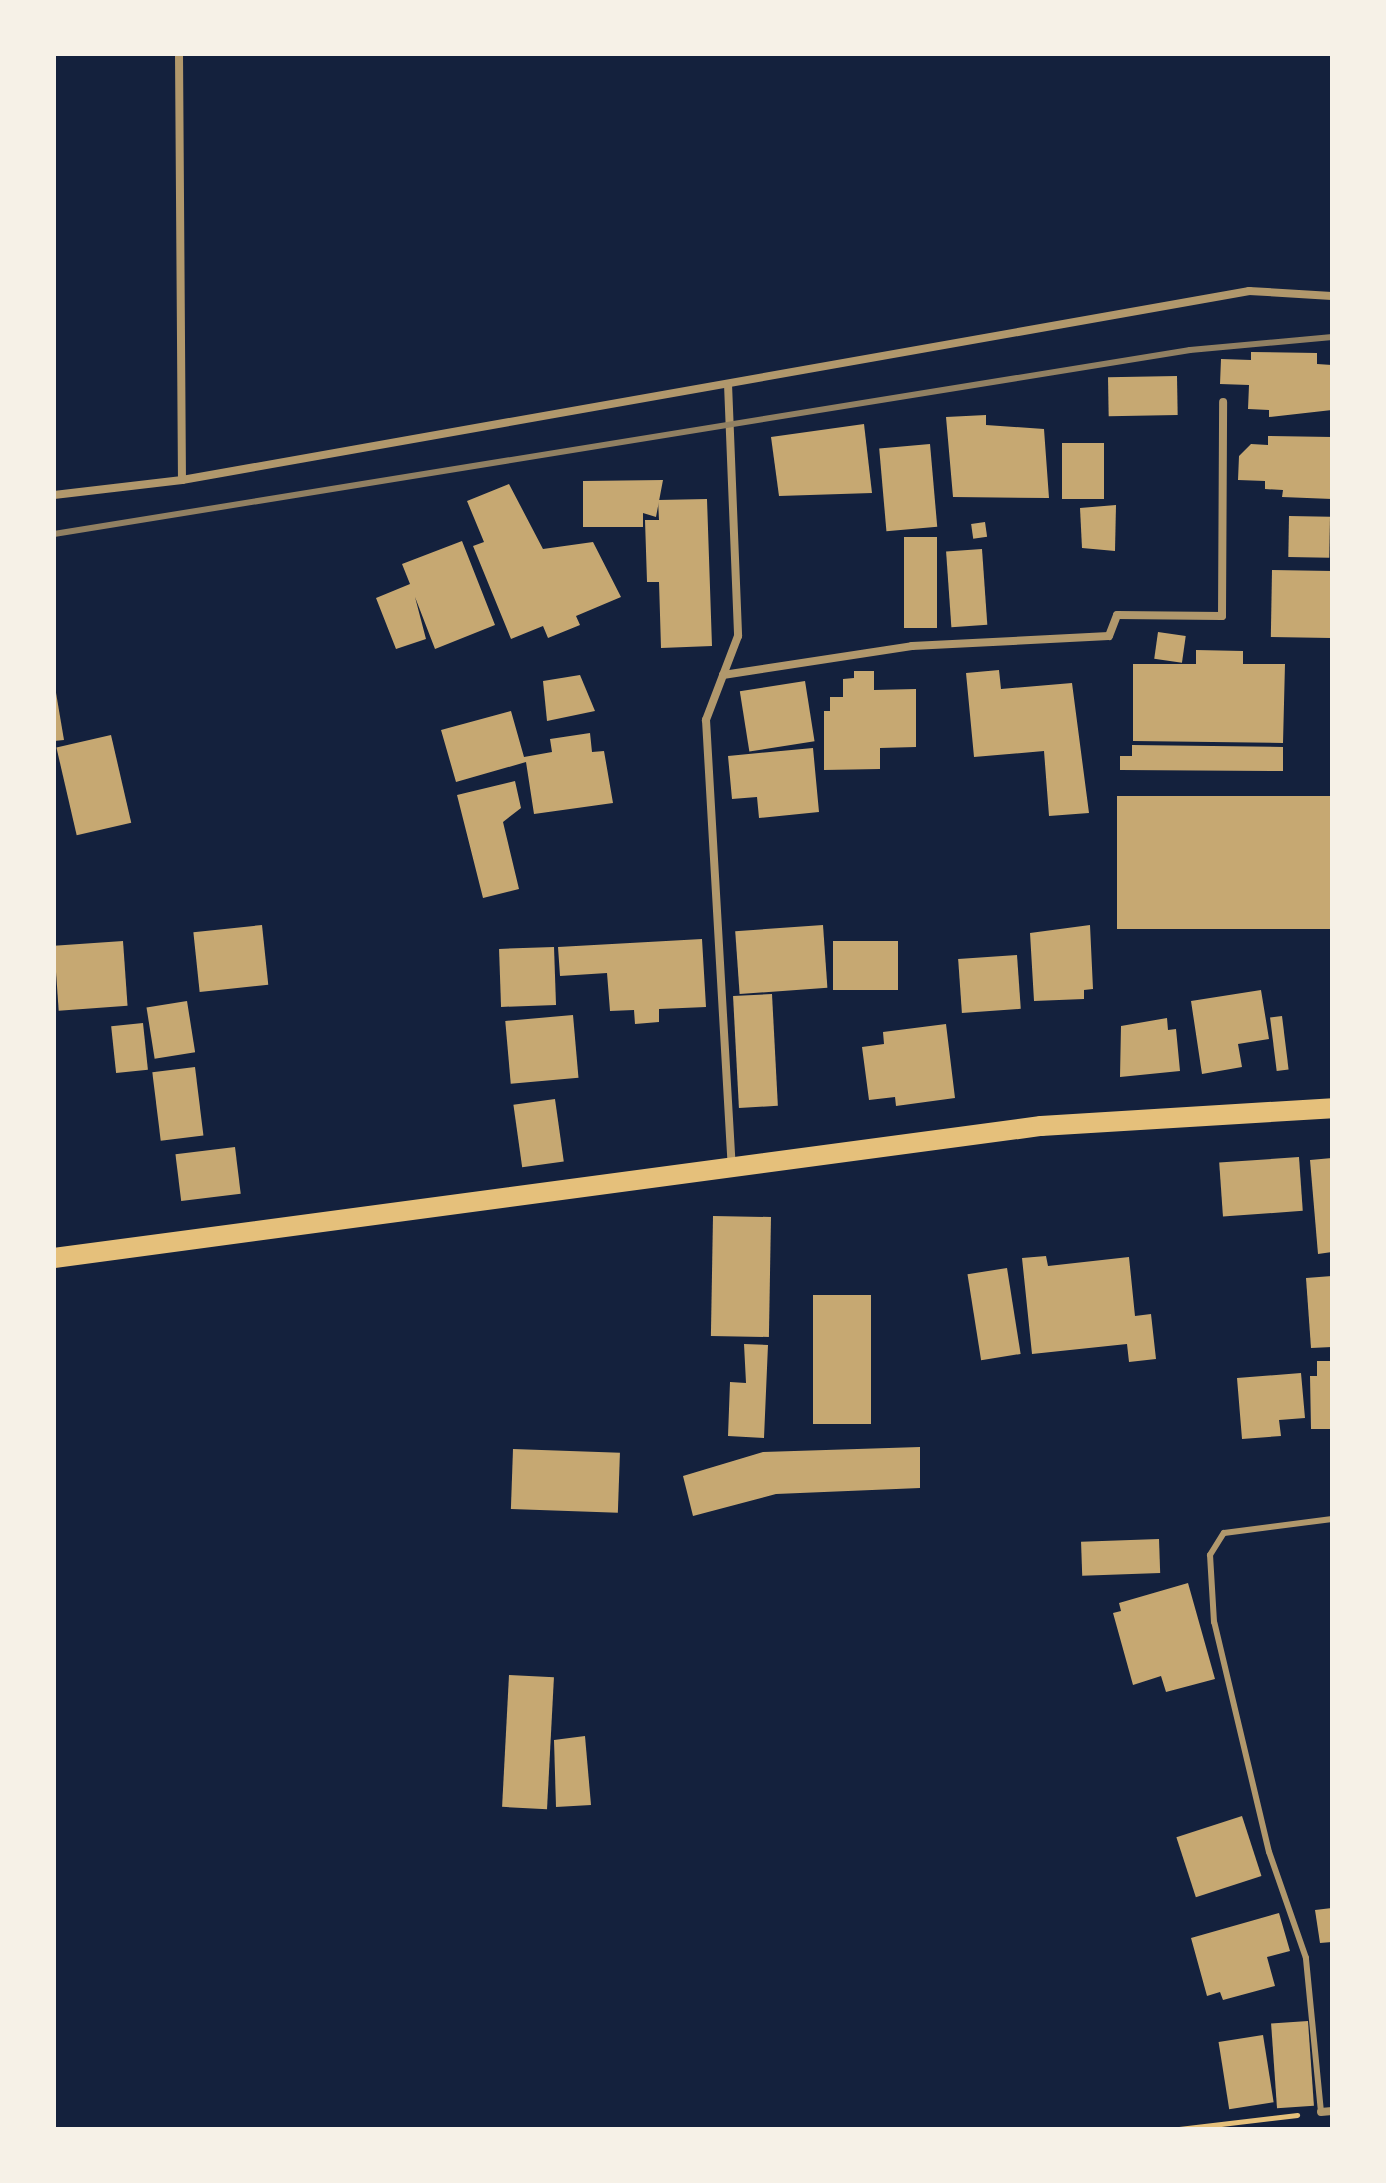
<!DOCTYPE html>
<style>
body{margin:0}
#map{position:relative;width:1386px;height:2183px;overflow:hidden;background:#14213d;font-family:"Public Sans",sans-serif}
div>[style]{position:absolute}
.building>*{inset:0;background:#c6a872;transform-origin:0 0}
.path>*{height:5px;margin:-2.5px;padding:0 2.5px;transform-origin:2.5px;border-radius:2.5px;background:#e5c07b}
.service>*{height:6px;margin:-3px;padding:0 3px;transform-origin:3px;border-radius:3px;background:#b1986c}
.minor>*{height:8px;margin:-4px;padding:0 4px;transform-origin:4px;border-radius:4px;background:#b1986c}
.primary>*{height:20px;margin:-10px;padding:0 10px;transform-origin:10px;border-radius:10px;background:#e5c07b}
.rail>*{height:6px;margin:-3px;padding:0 3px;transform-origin:3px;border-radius:3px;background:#918062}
span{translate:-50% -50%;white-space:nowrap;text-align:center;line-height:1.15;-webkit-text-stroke:7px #f6f1e7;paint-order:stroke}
.frame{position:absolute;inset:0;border:56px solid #f6f1e7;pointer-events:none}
</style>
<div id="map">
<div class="building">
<div style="clip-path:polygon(1251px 352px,1317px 353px,1317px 364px,1332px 365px,1332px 410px,1269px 417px,1269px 410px,1248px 409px,1249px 385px,1220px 384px,1221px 359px,1251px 360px)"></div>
<div style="left:1177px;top:376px;width:39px;height:69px;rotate:89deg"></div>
<div style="clip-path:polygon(986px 415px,986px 425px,1044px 429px,1049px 498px,953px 497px,946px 417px)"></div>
<div style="clip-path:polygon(864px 424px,872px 493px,779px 496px,771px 437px)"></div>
<div style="clip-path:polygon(1268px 436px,1332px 437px,1332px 499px,1282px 497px,1283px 490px,1265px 489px,1265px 481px,1238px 480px,1239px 456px,1251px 444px,1268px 445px)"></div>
<div style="left:1104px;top:443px;width:56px;height:42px;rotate:90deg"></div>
<div style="left:930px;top:444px;width:83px;height:51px;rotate:85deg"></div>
<div style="clip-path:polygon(663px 480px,656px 517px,643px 513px,643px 527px,583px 527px,583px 481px)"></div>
<div style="clip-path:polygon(509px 484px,543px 549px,593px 542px,621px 597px,576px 616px,580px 625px,548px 638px,543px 626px,511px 639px,473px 546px,484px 542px,467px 501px)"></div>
<div style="clip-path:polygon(707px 499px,712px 646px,661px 648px,659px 582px,647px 582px,645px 520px,659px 520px,658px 500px)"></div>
<div style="clip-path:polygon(1116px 505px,1115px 551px,1082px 548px,1080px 508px)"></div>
<div style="left:1289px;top:516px;width:41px;height:41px;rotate:1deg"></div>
<div style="left:985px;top:522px;width:15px;height:14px;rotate:82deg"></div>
<div style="left:904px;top:537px;width:33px;height:91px"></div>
<div style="clip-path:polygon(462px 541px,495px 625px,435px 649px,415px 597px,426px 639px,396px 649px,376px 598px,410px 584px,402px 564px)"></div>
<div style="left:982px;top:549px;width:76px;height:36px;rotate:86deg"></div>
<div style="left:1272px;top:570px;width:60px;height:67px;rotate:1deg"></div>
<div style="left:1158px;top:632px;width:28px;height:27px;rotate:8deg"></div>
<div style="clip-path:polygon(1196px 650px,1243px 651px,1243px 664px,1285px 664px,1283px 743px,1133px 741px,1133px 664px,1196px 664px)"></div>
<div style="clip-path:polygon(999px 670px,1001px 689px,1072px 683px,1089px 813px,1049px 816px,1044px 751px,974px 757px,966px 673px)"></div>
<div style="clip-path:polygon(854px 671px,874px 671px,874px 690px,916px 689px,916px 747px,880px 748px,880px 769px,824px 770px,824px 711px,830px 711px,830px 697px,843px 697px,843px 679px,854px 678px)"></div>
<div style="clip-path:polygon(580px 675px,595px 711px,547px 721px,543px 681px)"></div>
<div style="clip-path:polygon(54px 681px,64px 740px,54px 741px)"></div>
<div style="left:805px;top:681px;width:61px;height:66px;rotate:81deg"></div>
<div style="clip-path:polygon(511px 711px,524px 757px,552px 752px,550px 739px,590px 733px,592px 752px,604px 751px,613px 803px,534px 814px,526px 762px,456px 782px,441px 730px)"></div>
<div style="left:111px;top:735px;width:90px;height:56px;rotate:77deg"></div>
<div style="clip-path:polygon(1132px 745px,1283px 747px,1283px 771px,1120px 770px,1120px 756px,1132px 756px)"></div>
<div style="clip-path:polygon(813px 748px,819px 812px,759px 818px,757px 797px,732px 799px,728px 756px)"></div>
<div style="clip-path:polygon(515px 781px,521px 808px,503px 822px,519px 889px,483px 898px,457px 795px)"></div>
<div style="left:1332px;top:796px;width:133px;height:215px;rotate:90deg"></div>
<div style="left:262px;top:925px;width:60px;height:69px;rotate:84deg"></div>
<div style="left:823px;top:925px;width:63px;height:88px;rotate:86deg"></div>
<div style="clip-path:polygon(1090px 925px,1093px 989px,1084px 990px,1084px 999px,1034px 1001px,1030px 933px)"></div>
<div style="clip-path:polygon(702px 939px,706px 1007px,659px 1009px,659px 1022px,635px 1024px,634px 1010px,610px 1011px,607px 973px,560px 976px,558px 947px)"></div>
<div style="left:123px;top:941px;width:65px;height:69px;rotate:86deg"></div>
<div style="left:833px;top:941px;width:65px;height:49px"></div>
<div style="left:554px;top:947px;width:58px;height:55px;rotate:88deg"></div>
<div style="left:1017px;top:955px;width:54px;height:59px;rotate:86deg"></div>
<div style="clip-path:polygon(1261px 990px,1269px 1039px,1238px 1044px,1242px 1067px,1202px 1074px,1191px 1001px)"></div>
<div style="left:772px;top:994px;width:112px;height:39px;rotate:87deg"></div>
<div style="left:187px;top:1001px;width:52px;height:41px;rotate:81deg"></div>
<div style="left:573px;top:1015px;width:63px;height:68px;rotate:85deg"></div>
<div style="left:1282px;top:1016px;width:54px;height:12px;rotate:83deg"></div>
<div style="clip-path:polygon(1167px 1018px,1168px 1030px,1176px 1029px,1180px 1071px,1120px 1077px,1121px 1026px)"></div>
<div style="left:143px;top:1023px;width:47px;height:32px;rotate:84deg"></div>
<div style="clip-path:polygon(946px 1024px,955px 1098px,896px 1106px,895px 1097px,869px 1100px,862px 1047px,884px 1044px,883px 1032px)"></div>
<div style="left:195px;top:1067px;width:69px;height:43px;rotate:83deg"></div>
<div style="left:555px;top:1099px;width:63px;height:42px;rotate:82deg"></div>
<div style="left:235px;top:1147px;width:47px;height:60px;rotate:83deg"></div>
<div style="left:1299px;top:1157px;width:54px;height:80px;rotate:86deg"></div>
<div style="clip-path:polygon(1332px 1158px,1332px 1252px,1318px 1254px,1310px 1160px)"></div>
<div style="left:713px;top:1216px;width:58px;height:120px;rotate:1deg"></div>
<div style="clip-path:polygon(1046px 1256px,1048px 1266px,1129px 1257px,1135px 1316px,1151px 1314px,1156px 1359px,1129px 1362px,1127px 1344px,1032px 1354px,1022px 1258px)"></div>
<div style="left:1007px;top:1268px;width:87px;height:40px;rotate:81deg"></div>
<div style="clip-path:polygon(1332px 1276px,1332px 1347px,1311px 1348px,1306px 1278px)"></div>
<div style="left:813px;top:1295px;width:58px;height:129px"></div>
<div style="clip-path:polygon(744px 1344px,768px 1345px,764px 1438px,728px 1436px,730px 1382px,746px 1383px)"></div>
<div style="clip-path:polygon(1317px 1361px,1332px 1361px,1332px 1429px,1311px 1429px,1310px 1376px,1317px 1376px)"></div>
<div style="clip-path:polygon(1301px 1373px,1305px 1418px,1279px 1420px,1281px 1436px,1242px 1439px,1237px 1378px)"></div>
<div style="clip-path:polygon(920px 1447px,920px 1488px,776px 1494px,693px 1516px,683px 1476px,763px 1452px)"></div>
<div style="left:513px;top:1449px;width:107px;height:60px;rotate:2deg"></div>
<div style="left:1159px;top:1539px;width:34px;height:78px;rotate:88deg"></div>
<div style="clip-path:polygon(1188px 1583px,1215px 1679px,1166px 1692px,1161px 1676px,1133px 1685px,1113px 1613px,1121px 1611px,1119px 1603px)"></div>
<div style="left:509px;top:1675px;width:45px;height:132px;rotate:3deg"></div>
<div style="clip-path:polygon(585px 1736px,591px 1805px,556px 1807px,554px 1740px)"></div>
<div style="left:1242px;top:1816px;width:63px;height:69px;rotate:72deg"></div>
<div style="clip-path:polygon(1332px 1908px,1332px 1942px,1320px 1943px,1315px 1910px)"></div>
<div style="clip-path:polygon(1279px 1913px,1290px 1951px,1267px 1957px,1275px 1986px,1223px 2000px,1220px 1992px,1207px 1996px,1191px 1938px)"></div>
<div style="left:1308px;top:2021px;width:85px;height:37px;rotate:86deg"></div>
<div style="left:1263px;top:2035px;width:68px;height:45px;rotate:81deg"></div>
</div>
<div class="path">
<div style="left:1179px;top:2129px;width:119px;rotate:-6.8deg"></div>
</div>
<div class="service">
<div style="left:1321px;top:2112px;width:155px;rotate:-95.6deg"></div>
<div style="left:1306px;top:1958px;width:112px;rotate:-109.2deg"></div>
<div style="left:1269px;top:1852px;width:236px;rotate:-103.4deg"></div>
<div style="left:1214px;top:1622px;width:67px;rotate:-93.4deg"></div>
<div style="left:1210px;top:1555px;width:26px;rotate:-58deg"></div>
<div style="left:1224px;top:1533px;width:109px;rotate:-7.4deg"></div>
</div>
<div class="minor">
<div style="left:179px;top:54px;width:426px;rotate:89.6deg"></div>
<div style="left:728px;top:384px;width:252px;rotate:87.7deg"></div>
<div style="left:738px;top:636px;width:90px;rotate:110.9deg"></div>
<div style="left:706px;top:720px;width:449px;rotate:86.7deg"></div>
<div style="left:54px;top:495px;width:129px;rotate:-6.7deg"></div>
<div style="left:182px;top:480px;width:1084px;rotate:-10.04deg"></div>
<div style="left:1249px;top:291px;width:83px;rotate:3.4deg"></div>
<div style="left:723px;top:675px;width:191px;rotate:-8.7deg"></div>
<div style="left:912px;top:646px;width:197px;rotate:-2.9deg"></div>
<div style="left:1109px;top:636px;width:22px;rotate:-69deg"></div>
<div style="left:1117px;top:615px;width:105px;rotate:0.5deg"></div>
<div style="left:1222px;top:616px;width:214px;rotate:-89.7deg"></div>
<div style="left:1321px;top:2112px;width:11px;rotate:-5deg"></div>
</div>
<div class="primary">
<div style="left:54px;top:1258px;width:996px;rotate:-7.62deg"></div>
<div style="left:1041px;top:1126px;width:292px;rotate:-3.5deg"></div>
</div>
<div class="rail">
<div style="left:54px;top:534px;width:1151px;rotate:-9.2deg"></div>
<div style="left:1190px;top:350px;width:143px;rotate:-5.2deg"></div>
</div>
<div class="frame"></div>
</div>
